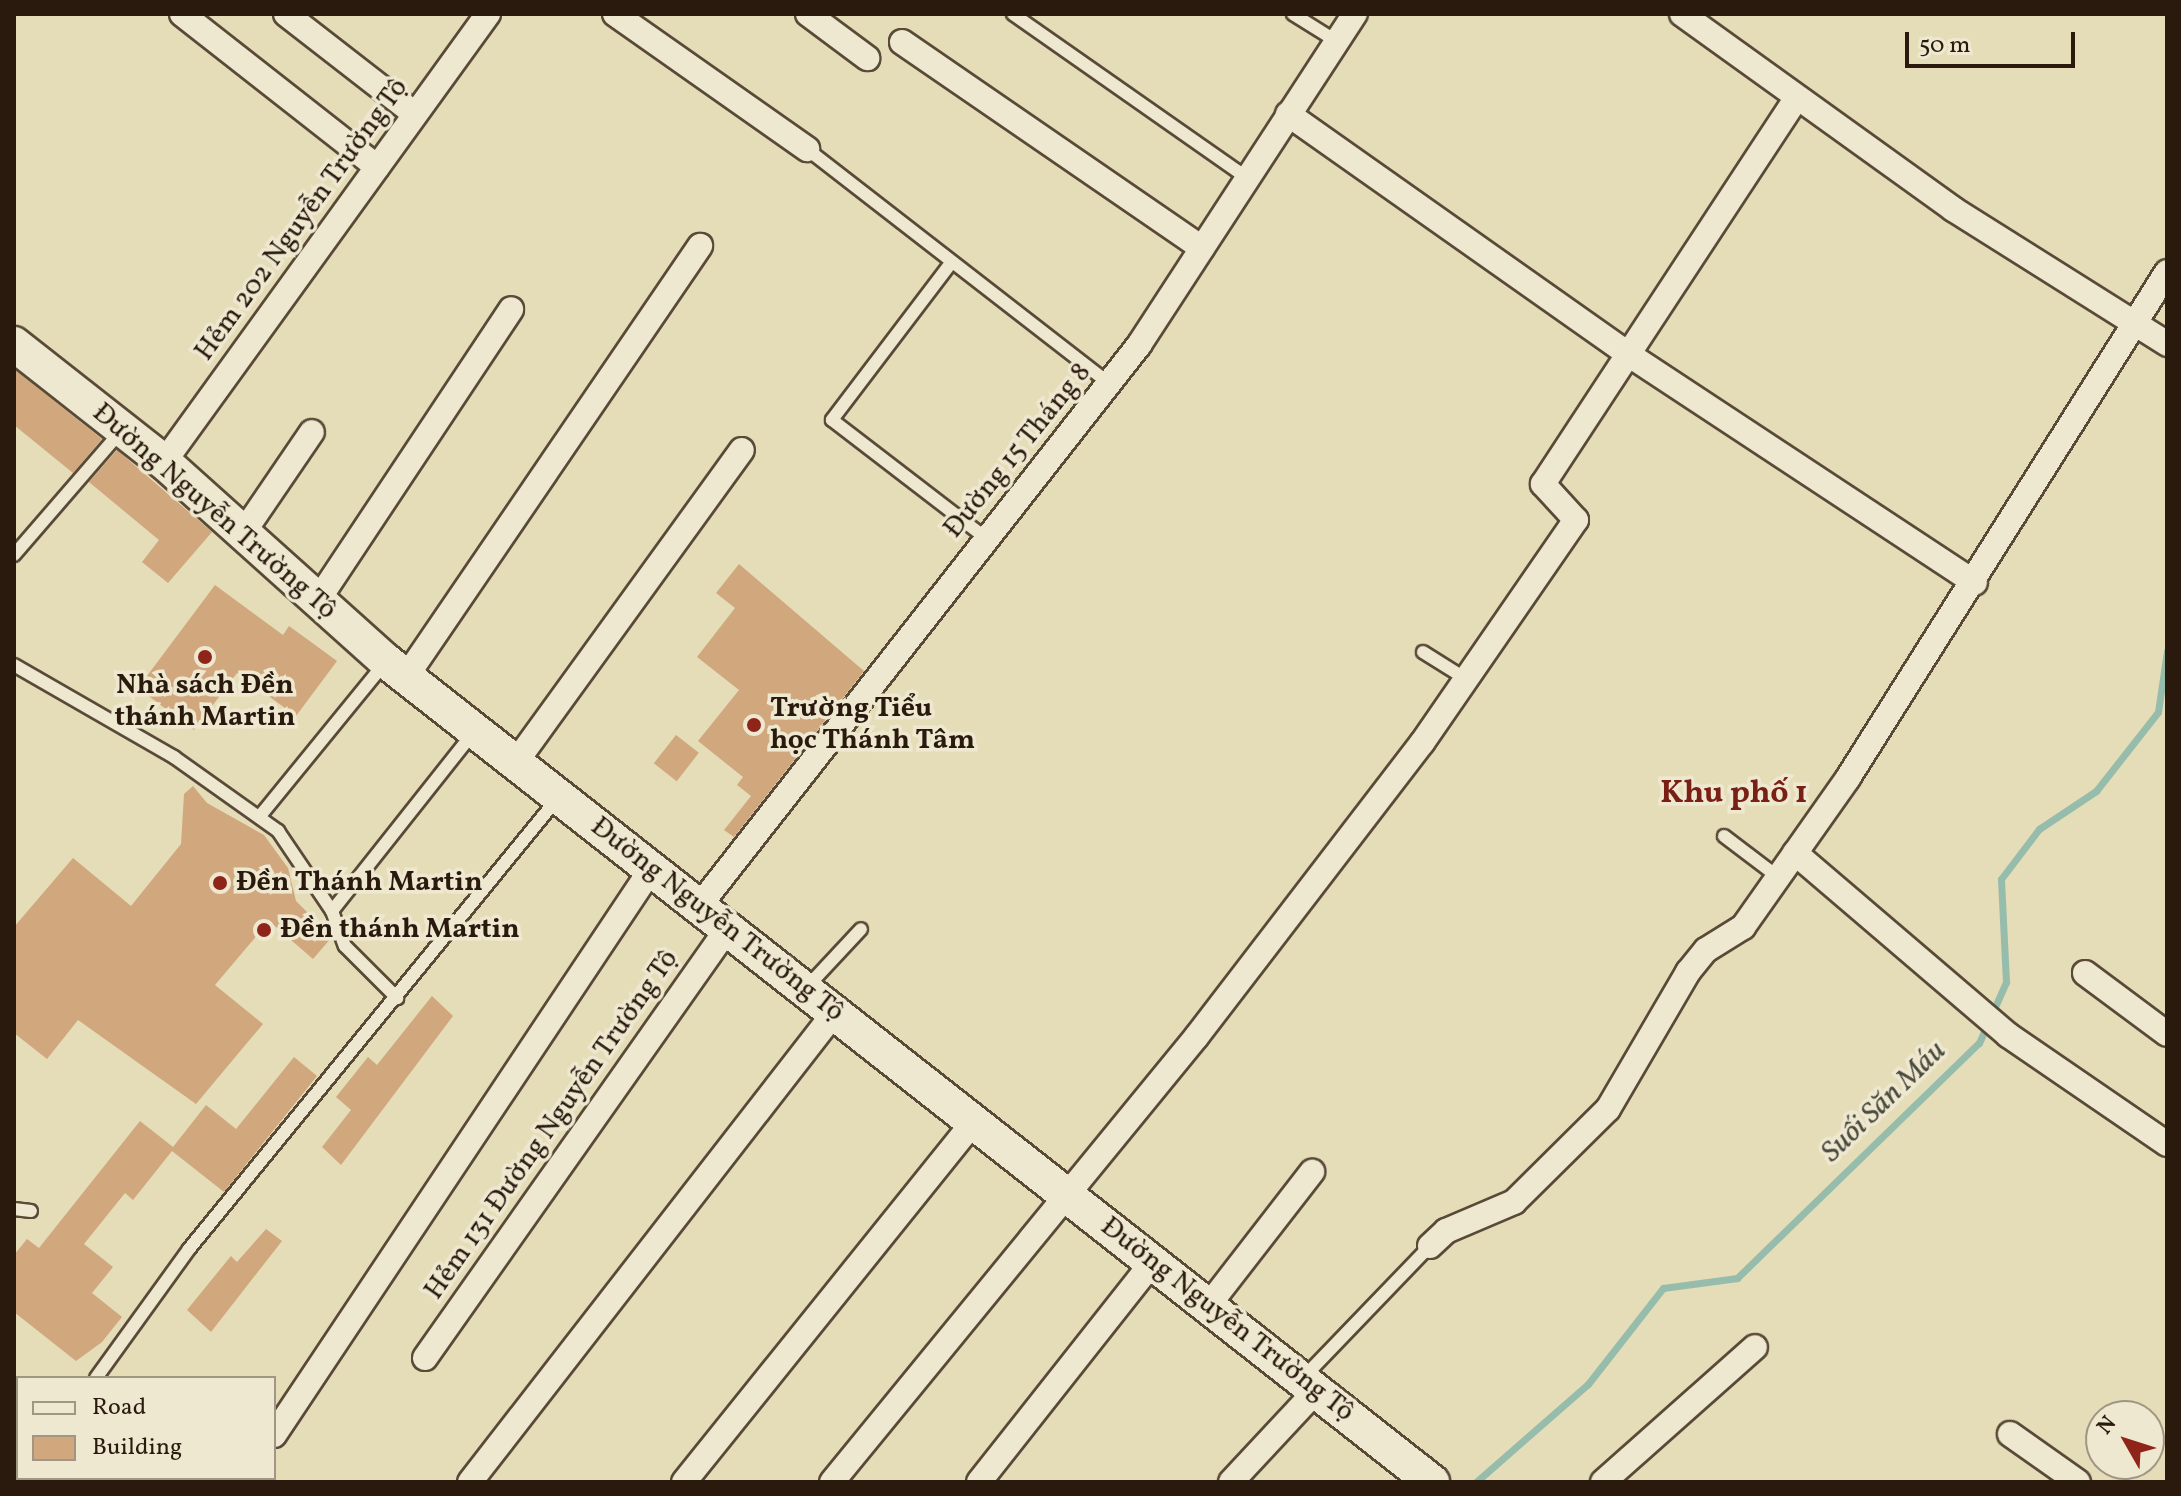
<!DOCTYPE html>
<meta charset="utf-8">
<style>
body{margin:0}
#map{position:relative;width:2181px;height:1496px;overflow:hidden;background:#e5dcb8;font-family:Vollkorn,serif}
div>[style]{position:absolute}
.stream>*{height:7px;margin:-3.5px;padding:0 3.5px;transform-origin:3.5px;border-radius:3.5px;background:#96bcac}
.building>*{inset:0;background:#d1a77d;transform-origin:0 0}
.roads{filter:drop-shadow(2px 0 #594a38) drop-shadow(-2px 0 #594a38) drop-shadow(0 2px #594a38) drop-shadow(0 -2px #594a38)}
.lane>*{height:12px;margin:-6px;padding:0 6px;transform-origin:6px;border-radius:6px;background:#eee8d1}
.street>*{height:24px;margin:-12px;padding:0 12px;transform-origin:12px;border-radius:12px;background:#eee8d1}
.secondary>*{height:34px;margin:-17px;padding:0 17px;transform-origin:17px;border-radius:17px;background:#eee8d1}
.dots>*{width:22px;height:22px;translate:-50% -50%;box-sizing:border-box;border:4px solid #eee8d1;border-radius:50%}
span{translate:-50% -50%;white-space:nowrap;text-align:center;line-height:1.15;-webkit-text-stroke:7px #eee8d1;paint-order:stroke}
.street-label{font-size:28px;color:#2a1a0e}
.poi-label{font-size:28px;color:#2a1a0e;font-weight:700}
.left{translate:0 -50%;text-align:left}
.water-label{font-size:30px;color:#4a4b3d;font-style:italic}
.quarter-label{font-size:32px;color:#7a1f14;font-weight:700}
.frame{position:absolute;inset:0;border:16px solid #2a1a0e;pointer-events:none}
.legend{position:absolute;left:16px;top:1376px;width:260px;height:104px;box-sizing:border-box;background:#eee8d1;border:2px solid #a09683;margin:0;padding:10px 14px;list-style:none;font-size:24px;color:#2a1a0e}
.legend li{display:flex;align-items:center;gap:16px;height:40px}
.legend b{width:40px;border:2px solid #a09683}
.north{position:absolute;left:2085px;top:1400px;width:80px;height:80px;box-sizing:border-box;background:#eee8d1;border:2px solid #a09683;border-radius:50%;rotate:309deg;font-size:22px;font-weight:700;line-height:32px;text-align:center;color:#2a1a0e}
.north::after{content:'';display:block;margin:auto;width:28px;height:36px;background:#8f2418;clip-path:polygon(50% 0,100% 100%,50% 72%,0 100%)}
.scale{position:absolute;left:1905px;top:32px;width:170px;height:36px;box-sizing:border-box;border:4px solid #2a1a0e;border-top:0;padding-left:10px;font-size:24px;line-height:28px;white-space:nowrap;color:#2a1a0e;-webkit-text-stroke:6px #eee8d1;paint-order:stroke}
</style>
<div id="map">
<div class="stream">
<div style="left:1476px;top:1482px;width:149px;rotate:-41.2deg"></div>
<div style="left:1588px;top:1384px;width:122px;rotate:-52deg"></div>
<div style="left:1663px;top:1288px;width:75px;rotate:-7.7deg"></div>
<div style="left:1737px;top:1278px;width:337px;rotate:-44.2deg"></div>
<div style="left:1979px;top:1043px;width:67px;rotate:-66.1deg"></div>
<div style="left:2006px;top:982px;width:103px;rotate:-92.8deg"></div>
<div style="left:2001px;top:879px;width:63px;rotate:-52.8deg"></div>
<div style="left:2039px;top:829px;width:69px;rotate:-33.7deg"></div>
<div style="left:2096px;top:791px;width:100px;rotate:-51.9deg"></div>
<div style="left:2158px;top:712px;width:62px;rotate:-81.6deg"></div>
</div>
<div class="building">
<div style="clip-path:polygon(14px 369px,102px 439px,73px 473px,14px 425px)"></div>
<div style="clip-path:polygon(117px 450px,212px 532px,168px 583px,142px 562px,159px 540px,89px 482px)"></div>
<div style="clip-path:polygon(739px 564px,864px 671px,734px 837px,724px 830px,751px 796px,737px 785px,743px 777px,698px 741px,739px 690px,697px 657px,735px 608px,716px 593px)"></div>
<div style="clip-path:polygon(215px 585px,283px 635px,289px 626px,337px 661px,296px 716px,237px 673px,194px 730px,138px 688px)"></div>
<div style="left:676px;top:735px;width:29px;height:36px;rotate:38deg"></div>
<div style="clip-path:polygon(193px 786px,207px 803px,264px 835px,288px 868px,296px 901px,332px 937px,313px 959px,269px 921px,215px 985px,263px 1024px,196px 1104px,78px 1020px,47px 1059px,14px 1033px,14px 927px,73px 858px,131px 906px,181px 844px,184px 794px)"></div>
<div style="clip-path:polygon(432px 996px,453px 1016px,341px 1165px,322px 1147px,351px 1110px,336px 1097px,368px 1057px,377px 1065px)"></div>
<div style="clip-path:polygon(294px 1057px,317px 1076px,224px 1192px,172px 1151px,133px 1200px,125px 1193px,84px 1244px,113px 1267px,92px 1293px,122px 1317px,102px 1342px,76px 1361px,14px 1312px,14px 1255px,27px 1239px,39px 1248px,140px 1121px,173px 1147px,206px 1105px,236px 1129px)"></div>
<div style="clip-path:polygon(266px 1229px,282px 1241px,211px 1332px,187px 1310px,231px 1256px,237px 1262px)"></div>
</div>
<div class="roads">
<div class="lane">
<div style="left:1013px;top:14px;width:286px;rotate:35deg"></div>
<div style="left:1293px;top:14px;width:51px;rotate:32.1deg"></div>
<div style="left:807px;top:149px;width:383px;rotate:37.8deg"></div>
<div style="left:951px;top:263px;width:197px;rotate:127.2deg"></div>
<div style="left:832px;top:420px;width:194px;rotate:37.5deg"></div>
<div style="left:14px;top:555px;width:165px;rotate:-49.2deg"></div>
<div style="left:1423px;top:652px;width:51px;rotate:32.1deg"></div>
<div style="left:14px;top:665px;width:185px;rotate:29.9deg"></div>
<div style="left:174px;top:757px;width:128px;rotate:35.4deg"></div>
<div style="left:278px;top:831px;width:97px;rotate:56deg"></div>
<div style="left:332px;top:911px;width:37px;rotate:70deg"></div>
<div style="left:345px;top:946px;width:74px;rotate:45deg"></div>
<div style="left:260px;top:816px;width:196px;rotate:-50.8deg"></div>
<div style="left:1724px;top:836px;width:68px;rotate:37.2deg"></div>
<div style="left:332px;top:911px;width:227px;rotate:-51.6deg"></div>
<div style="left:807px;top:987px;width:79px;rotate:-47deg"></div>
<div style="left:14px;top:1209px;width:17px;rotate:7deg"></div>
<div style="left:96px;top:1378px;width:159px;rotate:-54.2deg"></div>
<div style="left:189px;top:1249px;width:581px;rotate:-50.72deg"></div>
<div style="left:1302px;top:1379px;width:185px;rotate:-46.1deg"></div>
<div style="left:14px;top:1458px;width:4px;rotate:-14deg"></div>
</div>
<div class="street">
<div style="left:182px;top:14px;width:248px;rotate:38.1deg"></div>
<div style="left:286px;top:14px;width:163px;rotate:37.8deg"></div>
<div style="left:615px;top:14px;width:235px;rotate:35.1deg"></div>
<div style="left:808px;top:14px;width:74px;rotate:36.7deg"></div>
<div style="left:1682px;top:14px;width:334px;rotate:35.7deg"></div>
<div style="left:1953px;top:209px;width:253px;rotate:32.2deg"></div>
<div style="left:902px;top:42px;width:364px;rotate:34.5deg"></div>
<div style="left:1288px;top:114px;width:413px;rotate:35.2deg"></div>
<div style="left:1625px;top:352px;width:419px;rotate:33.4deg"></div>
<div style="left:164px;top:462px;width:553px;rotate:-54.13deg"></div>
<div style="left:243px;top:533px;width:122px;rotate:-55.7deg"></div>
<div style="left:318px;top:600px;width:349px;rotate:-56.4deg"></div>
<div style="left:406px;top:677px;width:522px;rotate:-55.7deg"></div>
<div style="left:516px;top:762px;width:385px;rotate:-54.1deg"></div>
<div style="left:1795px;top:853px;width:280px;rotate:40.5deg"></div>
<div style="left:2008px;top:1035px;width:193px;rotate:34.4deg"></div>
<div style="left:700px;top:905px;width:712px;rotate:-51.91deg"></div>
<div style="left:1139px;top:345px;width:395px;rotate:-56.9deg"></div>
<div style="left:2085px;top:973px;width:102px;rotate:36.6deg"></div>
<div style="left:1430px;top:1246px;width:22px;rotate:-43deg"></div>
<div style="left:1446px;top:1231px;width:74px;rotate:-23.1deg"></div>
<div style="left:1514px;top:1202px;width:132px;rotate:-44.7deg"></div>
<div style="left:1608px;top:1109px;width:159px;rotate:-59.7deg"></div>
<div style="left:1688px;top:972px;width:28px;rotate:-51deg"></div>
<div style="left:1706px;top:950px;width:44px;rotate:-31.9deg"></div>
<div style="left:1743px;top:927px;width:182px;rotate:-54.8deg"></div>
<div style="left:1848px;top:778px;width:598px;rotate:-57.77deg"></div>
<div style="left:1208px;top:1306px;width:170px;rotate:-52.2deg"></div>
<div style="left:425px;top:1358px;width:526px;rotate:-54.83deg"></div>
<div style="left:2010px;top:1434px;width:83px;rotate:35.2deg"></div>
<div style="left:274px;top:1435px;width:681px;rotate:-56.31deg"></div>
<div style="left:242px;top:1482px;width:5px;rotate:-53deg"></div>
<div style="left:470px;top:1482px;width:595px;rotate:-52.17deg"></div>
<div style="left:684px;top:1482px;width:463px;rotate:-51.2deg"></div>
<div style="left:832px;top:1482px;width:576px;rotate:-50.7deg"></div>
<div style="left:1197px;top:1036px;width:369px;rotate:-52.5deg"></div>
<div style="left:1422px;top:743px;width:271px;rotate:-55.4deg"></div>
<div style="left:1576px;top:520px;width:49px;rotate:-132.5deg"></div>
<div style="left:1543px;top:484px;width:462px;rotate:-56.7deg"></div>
<div style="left:979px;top:1482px;width:280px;rotate:-51.7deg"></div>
<div style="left:1231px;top:1482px;width:125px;rotate:-47deg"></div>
<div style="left:1603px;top:1482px;width:203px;rotate:-41.6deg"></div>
</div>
<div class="secondary">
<div style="left:14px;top:344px;width:191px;rotate:38.2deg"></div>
<div style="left:164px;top:462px;width:298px;rotate:41.9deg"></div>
<div style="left:386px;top:661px;width:1330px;rotate:38.13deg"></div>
</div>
</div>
<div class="dots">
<div style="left:205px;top:657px;background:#8f2418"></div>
<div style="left:754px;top:725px;background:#8f2418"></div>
<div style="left:220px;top:883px;background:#8f2418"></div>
<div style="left:264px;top:930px;background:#8f2418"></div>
</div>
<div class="street-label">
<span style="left:302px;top:220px;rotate:-54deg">Hẻm 202 Nguyễn Trường Tộ</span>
<span style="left:1018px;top:451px;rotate:-51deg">Đường 15 Tháng 8</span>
<span style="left:214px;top:512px;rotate:41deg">Đường Nguyễn Trường Tộ</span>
<span style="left:717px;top:920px;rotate:38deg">Đường Nguyễn Trường Tộ</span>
<span style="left:552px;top:1125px;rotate:-55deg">Hẻm 131 Đường Nguyễn Trường Tộ</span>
<span style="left:1227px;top:1320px;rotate:38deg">Đường Nguyễn Trường Tộ</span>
</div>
<div class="poi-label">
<span style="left:205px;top:702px">Nhà sách Đền<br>thánh Martin</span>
<span class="left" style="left:770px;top:725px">Trường Tiểu<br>học Thánh Tâm</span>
<span class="left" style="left:236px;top:883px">Đền Thánh Martin</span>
<span class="left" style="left:280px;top:930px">Đền thánh Martin</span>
</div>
<div class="water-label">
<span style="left:1884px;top:1102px;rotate:-44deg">Suối Săn Máu</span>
</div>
<div class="quarter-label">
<span style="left:1734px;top:794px">Khu phố 1</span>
</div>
<div class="frame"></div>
<ul class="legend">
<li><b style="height:10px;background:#eee8d1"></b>Road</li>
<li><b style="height:22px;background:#d1a77d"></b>Building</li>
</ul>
<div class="north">N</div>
<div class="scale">50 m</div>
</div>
